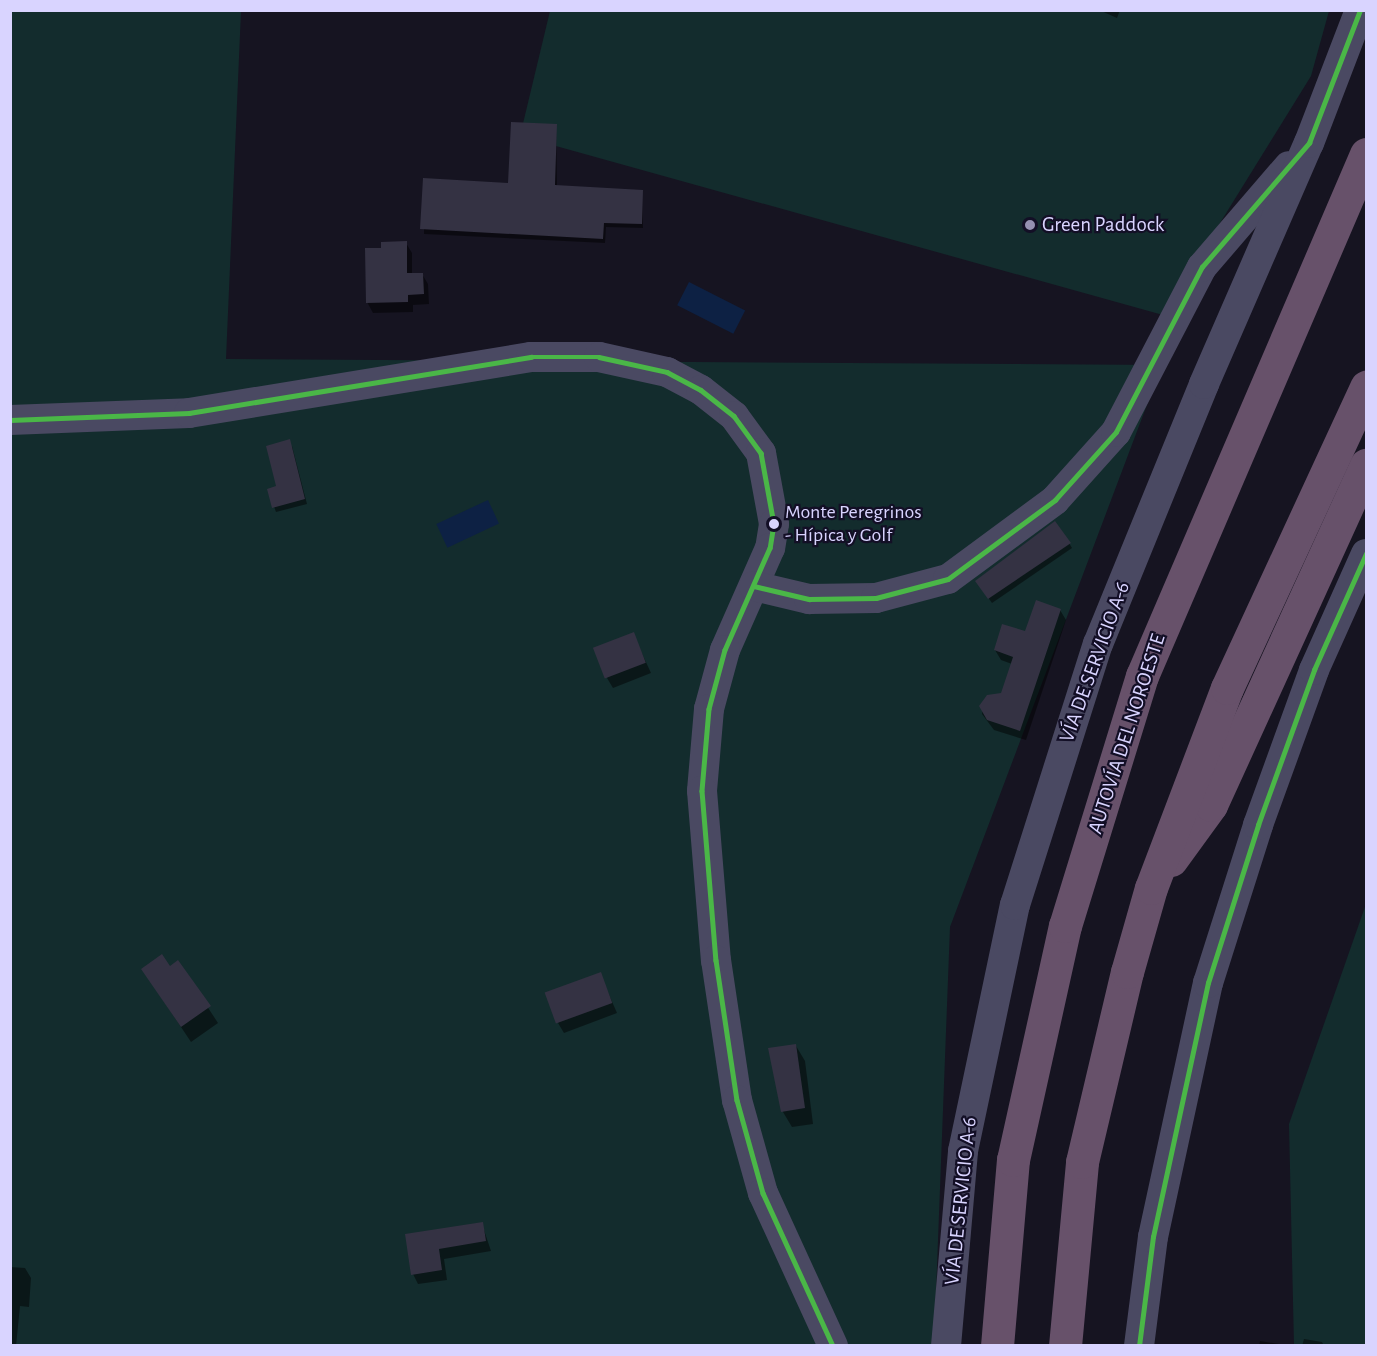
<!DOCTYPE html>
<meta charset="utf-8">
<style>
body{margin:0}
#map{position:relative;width:1377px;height:1356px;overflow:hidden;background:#161421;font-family:"Alegreya Sans",sans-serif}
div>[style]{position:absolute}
.green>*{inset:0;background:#132c2d}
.water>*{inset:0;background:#0d2144;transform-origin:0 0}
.shadow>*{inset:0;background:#0007}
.building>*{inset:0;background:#343243;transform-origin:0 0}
.street>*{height:30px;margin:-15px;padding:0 15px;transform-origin:15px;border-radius:15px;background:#4a4962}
.highway>*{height:33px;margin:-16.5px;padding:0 16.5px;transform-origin:16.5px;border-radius:16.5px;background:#67516a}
.bus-1>*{height:4.5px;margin:-2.25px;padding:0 2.25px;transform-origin:2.25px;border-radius:2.25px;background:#4ab747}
.dots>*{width:16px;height:16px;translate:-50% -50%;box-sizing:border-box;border:3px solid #130f26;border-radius:50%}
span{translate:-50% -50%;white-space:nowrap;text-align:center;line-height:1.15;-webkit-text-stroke:4.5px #130f26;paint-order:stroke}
.bus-label{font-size:20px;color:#d9d4ff}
.left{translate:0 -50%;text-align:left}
.poi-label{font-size:21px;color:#d9d4ff}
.street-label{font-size:21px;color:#d9d4ff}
.frame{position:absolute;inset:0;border:12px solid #d9d4ff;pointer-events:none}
</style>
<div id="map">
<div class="green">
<div style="clip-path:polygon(10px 11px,241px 11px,226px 359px,1162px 365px,950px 927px,934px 1345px,11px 1345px)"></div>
<div style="clip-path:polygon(550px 11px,1329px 11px,1311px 76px,1163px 315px,520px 136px)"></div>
<div style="clip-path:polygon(1366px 904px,1366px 1345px,1294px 1345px,1289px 1124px)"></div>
</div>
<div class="water">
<div style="left:689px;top:282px;width:63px;height:26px;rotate:27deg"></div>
<div style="left:488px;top:500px;width:26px;height:57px;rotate:65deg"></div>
</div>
<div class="shadow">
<div style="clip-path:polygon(1099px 10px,1120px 10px,1117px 18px)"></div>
<div style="clip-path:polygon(556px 125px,557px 187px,642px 191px,643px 228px,606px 227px,605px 243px,424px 234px,424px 180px,510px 184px)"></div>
<div style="clip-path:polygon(406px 243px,412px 253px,412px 274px,422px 274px,428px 284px,429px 304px,413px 305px,413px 312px,373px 313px,367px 302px,383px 249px)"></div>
<div style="clip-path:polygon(292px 446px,307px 504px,276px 512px,268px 490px,278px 487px)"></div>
<div style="clip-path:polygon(1069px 543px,1072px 548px,992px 603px,979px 585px)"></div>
<div style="clip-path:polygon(1060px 610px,1066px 620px,1026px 740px,994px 730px,982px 714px,984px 699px,1002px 694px,1012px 664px,1001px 660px,995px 650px)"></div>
<div style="clip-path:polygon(633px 634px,651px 673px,613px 688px,607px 678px)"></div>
<div style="clip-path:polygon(178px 962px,218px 1023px,191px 1042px,143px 970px,170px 968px)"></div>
<div style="clip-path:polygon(600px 974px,617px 1013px,564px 1033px,558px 1023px)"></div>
<div style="clip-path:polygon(796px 1046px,805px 1061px,813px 1124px,792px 1127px,783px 1112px)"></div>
<div style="clip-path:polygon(482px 1224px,491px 1251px,444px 1259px,447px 1280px,418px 1284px,413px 1274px,407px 1236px)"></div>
<div style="clip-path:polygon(10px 1267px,25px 1268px,31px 1278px,29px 1307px,20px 1306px,16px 1346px,10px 1345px)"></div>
<div style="clip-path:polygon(1304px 1339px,1322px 1342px,1324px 1346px,1302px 1346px)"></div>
<div style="clip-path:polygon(1260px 1341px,1291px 1346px,1259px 1346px)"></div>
</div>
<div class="building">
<div style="clip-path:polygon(511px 122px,557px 124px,555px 185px,643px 190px,642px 224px,604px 223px,603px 239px,420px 229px,423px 178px,508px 183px)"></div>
<div style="clip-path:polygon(407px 241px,407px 273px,423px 273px,424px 294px,408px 295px,408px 302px,366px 303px,365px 248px,381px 248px,381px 242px)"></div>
<div style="clip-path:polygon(290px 439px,305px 499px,272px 508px,267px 489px,276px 486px,266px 446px)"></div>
<div style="clip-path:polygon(1055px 521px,1071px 543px,988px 599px,975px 581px)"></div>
<div style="clip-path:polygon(1036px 600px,1061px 609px,1020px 731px,987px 720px,979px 706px,987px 695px,1001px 693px,1013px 657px,994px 650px,1002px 624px,1025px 631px)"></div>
<div style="left:634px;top:632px;width:33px;height:44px;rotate:69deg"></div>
<div style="clip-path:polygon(162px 954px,170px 966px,178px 960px,211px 1006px,181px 1027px,141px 969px)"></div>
<div style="left:601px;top:972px;width:33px;height:60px;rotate:70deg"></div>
<div style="clip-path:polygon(796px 1044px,805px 1108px,781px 1112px,768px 1048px)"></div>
<div style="clip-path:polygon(483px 1222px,486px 1241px,439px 1249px,442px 1270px,411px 1275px,405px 1234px)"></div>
</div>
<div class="street">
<div style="left:10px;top:420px;width:179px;rotate:-2.2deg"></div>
<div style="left:189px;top:413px;width:347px;rotate:-9.3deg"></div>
<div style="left:531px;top:357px;width:68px"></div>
<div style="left:599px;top:357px;width:70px;rotate:12.4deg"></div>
<div style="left:667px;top:372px;width:38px;rotate:28deg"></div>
<div style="left:701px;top:390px;width:42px;rotate:38.2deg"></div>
<div style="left:734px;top:416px;width:46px;rotate:53.9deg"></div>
<div style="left:761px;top:453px;width:72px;rotate:79.6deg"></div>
<div style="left:774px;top:524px;width:24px;rotate:99deg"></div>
<div style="left:770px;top:548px;width:111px;rotate:113.8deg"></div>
<div style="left:725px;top:650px;width:61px;rotate:105.2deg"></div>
<div style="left:709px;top:709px;width:82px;rotate:94.9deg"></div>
<div style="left:702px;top:791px;width:170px;rotate:85.3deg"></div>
<div style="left:716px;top:960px;width:142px;rotate:81.5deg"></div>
<div style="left:737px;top:1100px;width:97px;rotate:74.4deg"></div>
<div style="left:763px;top:1193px;width:168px;rotate:65.4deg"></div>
<div style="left:754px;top:586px;width:57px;rotate:13.3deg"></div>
<div style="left:809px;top:599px;width:67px;rotate:-0.9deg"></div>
<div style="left:876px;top:598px;width:74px;rotate:-14.8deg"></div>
<div style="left:948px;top:579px;width:133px;rotate:-36.4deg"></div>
<div style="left:1055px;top:500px;width:91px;rotate:-48.1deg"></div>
<div style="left:1116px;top:432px;width:186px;rotate:-62.5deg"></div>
<div style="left:1202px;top:267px;width:133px;rotate:-49.3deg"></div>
<div style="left:946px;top:1346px;width:196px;rotate:-85deg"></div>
<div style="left:963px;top:1151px;width:251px;rotate:-78.1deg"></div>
<div style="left:1015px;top:905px;width:274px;rotate:-72.4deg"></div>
<div style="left:1098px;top:644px;width:281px;rotate:-67.8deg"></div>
<div style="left:1204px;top:384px;width:263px;rotate:-66.5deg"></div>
<div style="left:1309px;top:143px;width:142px;rotate:-69deg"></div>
<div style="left:1139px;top:1346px;width:110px;rotate:-82.7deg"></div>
<div style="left:1153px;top:1237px;width:260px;rotate:-77.8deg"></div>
<div style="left:1208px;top:983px;width:166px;rotate:-72.4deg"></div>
<div style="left:1258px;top:825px;width:165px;rotate:-70.1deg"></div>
<div style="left:1314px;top:670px;width:127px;rotate:-65.9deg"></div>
</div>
<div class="highway">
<div style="left:1171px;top:860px;width:68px;rotate:-54deg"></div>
<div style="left:1211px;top:805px;width:374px;rotate:-65.5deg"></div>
<div style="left:997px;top:1346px;width:187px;rotate:-85.1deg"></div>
<div style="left:1013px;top:1160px;width:240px;rotate:-77.5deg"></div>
<div style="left:1065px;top:926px;width:262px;rotate:-72.9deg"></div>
<div style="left:1142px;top:676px;width:568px;rotate:-66.77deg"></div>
<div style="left:1065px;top:1346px;width:185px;rotate:-84.7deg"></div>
<div style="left:1082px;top:1162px;width:195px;rotate:-76.7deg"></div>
<div style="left:1127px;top:972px;width:87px;rotate:-74.1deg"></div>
<div style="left:1151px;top:888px;width:214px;rotate:-69.2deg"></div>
<div style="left:1227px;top:688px;width:332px;rotate:-65.2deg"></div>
</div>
<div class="bus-1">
<div style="left:10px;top:420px;width:179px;rotate:-2.2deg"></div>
<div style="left:189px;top:413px;width:347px;rotate:-9.3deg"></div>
<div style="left:531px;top:357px;width:68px"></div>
<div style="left:599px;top:357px;width:70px;rotate:12.4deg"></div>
<div style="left:667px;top:372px;width:38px;rotate:28deg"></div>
<div style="left:701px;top:390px;width:42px;rotate:38.2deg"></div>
<div style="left:734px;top:416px;width:46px;rotate:53.9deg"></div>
<div style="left:761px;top:453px;width:72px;rotate:79.6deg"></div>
<div style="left:774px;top:524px;width:24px;rotate:99deg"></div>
<div style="left:770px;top:548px;width:111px;rotate:113.8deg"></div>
<div style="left:725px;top:650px;width:61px;rotate:105.2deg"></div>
<div style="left:709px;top:709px;width:82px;rotate:94.9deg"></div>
<div style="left:702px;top:791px;width:170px;rotate:85.3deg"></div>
<div style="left:716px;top:960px;width:142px;rotate:81.5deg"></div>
<div style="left:737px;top:1100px;width:97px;rotate:74.4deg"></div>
<div style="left:763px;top:1193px;width:168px;rotate:65.4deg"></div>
<div style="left:754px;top:586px;width:57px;rotate:13.3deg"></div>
<div style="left:809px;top:599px;width:67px;rotate:-0.9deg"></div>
<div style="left:876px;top:598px;width:74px;rotate:-14.8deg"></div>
<div style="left:948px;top:579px;width:133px;rotate:-36.4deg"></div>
<div style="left:1055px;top:500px;width:91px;rotate:-48.1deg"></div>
<div style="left:1116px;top:432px;width:186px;rotate:-62.5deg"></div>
<div style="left:1202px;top:267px;width:164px;rotate:-49.2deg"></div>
<div style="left:1309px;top:143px;width:142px;rotate:-69deg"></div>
<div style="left:1139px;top:1346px;width:110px;rotate:-82.7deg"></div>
<div style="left:1153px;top:1237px;width:260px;rotate:-77.8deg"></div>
<div style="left:1208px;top:983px;width:166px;rotate:-72.4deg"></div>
<div style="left:1258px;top:825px;width:165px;rotate:-70.1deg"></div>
<div style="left:1314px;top:670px;width:127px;rotate:-65.9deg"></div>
</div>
<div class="dots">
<div style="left:1030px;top:225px;background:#9591b1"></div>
<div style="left:774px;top:524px;background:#d9d4ff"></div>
</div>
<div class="bus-label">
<span class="left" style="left:785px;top:524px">Monte Peregrinos<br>- Hípica y Golf</span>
</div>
<div class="poi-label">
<span class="left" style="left:1042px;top:225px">Green Paddock</span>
</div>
<div class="street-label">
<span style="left:1095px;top:662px;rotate:-70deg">VÍA DE SERVICIO A-6</span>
<span style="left:1127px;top:734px;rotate:-72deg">AUTOVÍA DEL NOROESTE</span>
<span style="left:961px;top:1201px;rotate:-84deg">VÍA DE SERVICIO A-6</span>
</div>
<div class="frame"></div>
</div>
